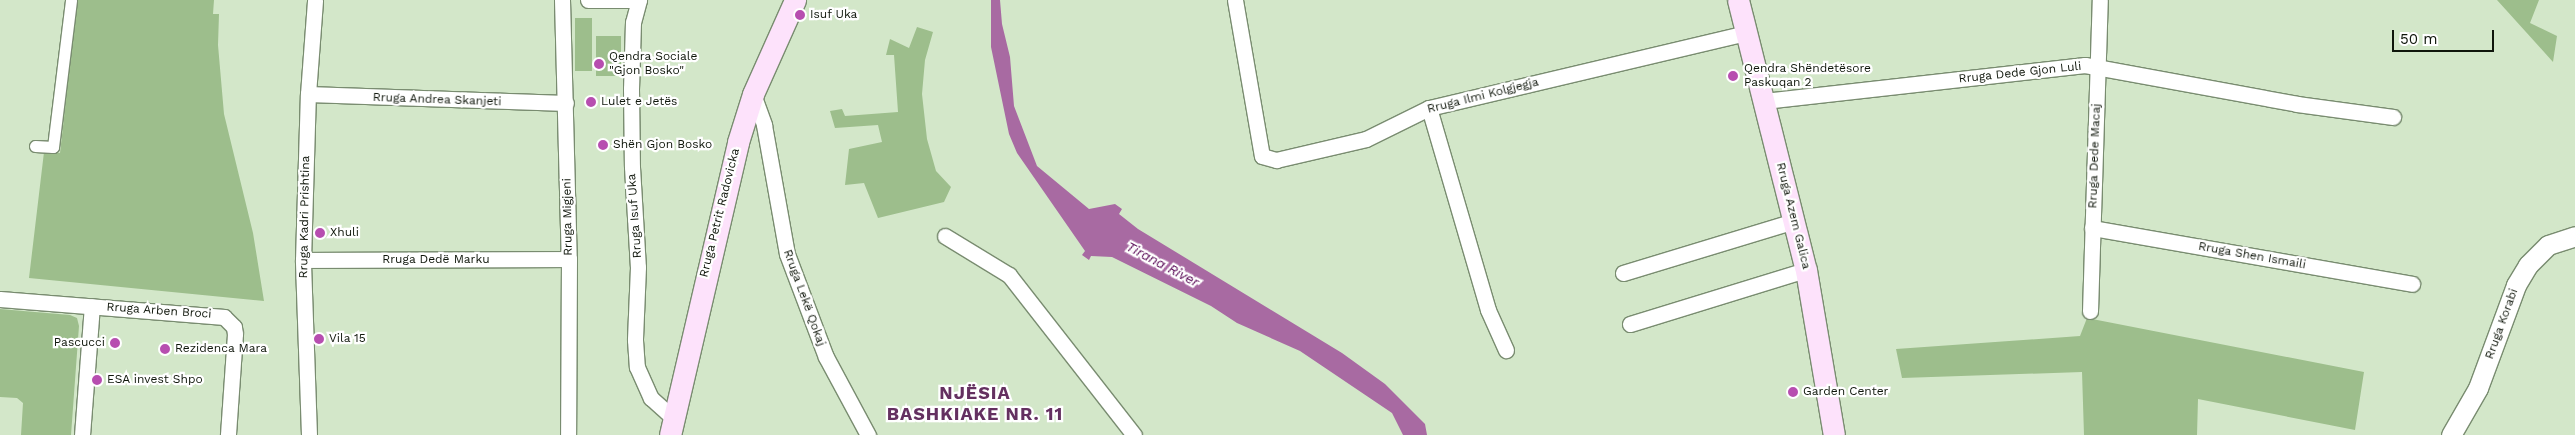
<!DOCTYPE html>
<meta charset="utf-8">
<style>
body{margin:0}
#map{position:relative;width:2575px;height:435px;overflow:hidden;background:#d3e7c9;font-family:"Work Sans",sans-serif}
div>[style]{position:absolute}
.green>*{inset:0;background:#9dbe8c;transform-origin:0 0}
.water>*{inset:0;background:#a86aa2}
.roads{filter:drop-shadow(1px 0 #798c70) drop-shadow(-1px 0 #798c70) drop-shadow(0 1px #798c70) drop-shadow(0 -1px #798c70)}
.pedestrian>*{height:11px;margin:-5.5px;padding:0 5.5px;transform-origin:5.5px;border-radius:5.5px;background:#fff}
.minor>*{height:15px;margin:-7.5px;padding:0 7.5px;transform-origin:7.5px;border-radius:7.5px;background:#fff}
.tertiary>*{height:19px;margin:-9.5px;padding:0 9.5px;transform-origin:9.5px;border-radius:9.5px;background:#fff}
.secondary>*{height:21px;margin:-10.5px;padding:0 10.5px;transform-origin:10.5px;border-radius:10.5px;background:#fde2fb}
.dots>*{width:14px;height:14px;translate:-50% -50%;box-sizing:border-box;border:2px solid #fff;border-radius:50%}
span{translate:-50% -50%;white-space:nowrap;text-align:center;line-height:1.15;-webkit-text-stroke:4.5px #fff;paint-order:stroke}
.poi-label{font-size:12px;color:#0f160b}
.left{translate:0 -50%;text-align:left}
.right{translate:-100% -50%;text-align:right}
.street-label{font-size:12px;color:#0f160b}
.water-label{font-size:14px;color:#580855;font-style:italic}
.district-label{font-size:18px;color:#643060;font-weight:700;letter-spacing:1px}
.scale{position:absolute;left:2392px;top:30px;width:102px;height:22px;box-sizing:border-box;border:2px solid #0f160b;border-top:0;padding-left:6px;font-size:15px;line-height:18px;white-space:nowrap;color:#0f160b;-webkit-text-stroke:4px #fff;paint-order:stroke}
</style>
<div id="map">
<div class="green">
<div style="clip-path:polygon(77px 0,214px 0,213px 14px,219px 14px,218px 45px,224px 114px,253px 233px,264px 301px,29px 278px,44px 152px,60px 153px)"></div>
<div style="clip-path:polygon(2497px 0,2539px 0,2530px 23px,2557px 36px,2553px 62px)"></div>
<div style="left:575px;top:18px;width:17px;height:53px"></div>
<div style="clip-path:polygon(917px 27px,933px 32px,925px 60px,922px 94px,927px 139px,936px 171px,951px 187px,944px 202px,878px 218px,864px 183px,845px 185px,849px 149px,882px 142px,878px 125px,835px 128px,830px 111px,842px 109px,845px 116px,898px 112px,894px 55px,886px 55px,890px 39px,909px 48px)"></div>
<div style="left:596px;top:36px;width:25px;height:40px"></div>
<div style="clip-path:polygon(0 309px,70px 315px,77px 318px,79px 326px,71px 435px,21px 435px,23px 403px,17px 398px,0 397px)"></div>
<div style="clip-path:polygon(2087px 318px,2364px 372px,2355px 430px,2198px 399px,2197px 435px,2084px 435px,2082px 372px,1902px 378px,1896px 349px,2080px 336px)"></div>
</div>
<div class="water">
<div style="clip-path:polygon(991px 0,1000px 0,1002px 24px,1010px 57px,1014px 106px,1037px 166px,1089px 209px,1115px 204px,1122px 209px,1119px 214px,1138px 229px,1342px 353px,1385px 384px,1425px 424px,1427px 435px,1403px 435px,1392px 413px,1300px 351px,1237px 323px,1211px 306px,1112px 257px,1091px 256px,1089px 260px,1082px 255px,1085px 251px,1017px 153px,1009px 134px,991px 47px)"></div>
</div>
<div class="roads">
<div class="pedestrian">
<div style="left:35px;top:146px;width:18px;rotate:3deg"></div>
<div style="left:53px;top:147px;width:148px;rotate:-83deg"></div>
</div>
<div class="minor">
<div style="left:562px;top:0;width:259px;rotate:88.5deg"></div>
<div style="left:569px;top:259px;width:176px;rotate:90.3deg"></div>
<div style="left:588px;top:0;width:51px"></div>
<div style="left:639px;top:0;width:23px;rotate:105deg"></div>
<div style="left:633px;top:22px;width:67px;rotate:91.7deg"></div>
<div style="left:631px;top:89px;width:78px;rotate:89.3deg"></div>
<div style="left:632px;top:167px;width:100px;rotate:86.6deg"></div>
<div style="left:638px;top:267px;width:73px;rotate:92.4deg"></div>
<div style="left:635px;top:340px;width:27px;rotate:86deg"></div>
<div style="left:637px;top:367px;width:34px;rotate:66deg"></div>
<div style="left:651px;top:398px;width:31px;rotate:42deg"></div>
<div style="left:1235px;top:0;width:158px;rotate:80.2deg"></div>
<div style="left:1262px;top:156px;width:15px;rotate:16deg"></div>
<div style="left:1276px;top:160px;width:92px;rotate:-13.1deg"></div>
<div style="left:1366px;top:139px;width:70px;rotate:-26.2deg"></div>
<div style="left:1429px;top:108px;width:327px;rotate:-13.3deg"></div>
<div style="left:308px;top:94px;width:258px;rotate:2deg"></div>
<div style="left:753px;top:94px;width:33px;rotate:70deg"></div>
<div style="left:764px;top:125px;width:131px;rotate:79.9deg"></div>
<div style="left:787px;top:254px;width:110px;rotate:69.3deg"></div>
<div style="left:826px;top:357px;width:89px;rotate:61.7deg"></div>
<div style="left:1764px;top:101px;width:323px;rotate:-6.4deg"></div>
<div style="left:2085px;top:65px;width:216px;rotate:10.4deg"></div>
<div style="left:2297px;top:104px;width:97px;rotate:7.7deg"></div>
<div style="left:1429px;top:108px;width:210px;rotate:73.7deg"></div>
<div style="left:1488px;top:310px;width:44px;rotate:65.8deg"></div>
<div style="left:2092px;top:228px;width:325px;rotate:9.9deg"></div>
<div style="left:945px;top:236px;width:75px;rotate:31.4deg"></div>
<div style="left:1009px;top:275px;width:203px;rotate:52deg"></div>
<div style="left:303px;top:260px;width:266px;rotate:-0.2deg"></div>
<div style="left:1623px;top:273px;width:179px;rotate:-16.9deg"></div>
<div style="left:0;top:299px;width:225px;rotate:4.6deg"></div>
<div style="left:224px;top:317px;width:14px;rotate:45deg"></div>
<div style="left:234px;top:327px;width:7px;rotate:82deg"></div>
<div style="left:235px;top:334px;width:101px;rotate:94deg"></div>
<div style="left:2090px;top:311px;width:311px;rotate:-88.2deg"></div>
<div style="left:1630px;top:324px;width:184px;rotate:-17.1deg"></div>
<div style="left:82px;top:435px;width:129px;rotate:-85.6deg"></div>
<div style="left:309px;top:435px;width:175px;rotate:-92deg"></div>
<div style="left:303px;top:260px;width:166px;rotate:-88.3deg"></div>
<div style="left:308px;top:94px;width:94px;rotate:-85.7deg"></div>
</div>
<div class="tertiary">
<div style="left:2451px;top:435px;width:54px;rotate:-60.1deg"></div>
<div style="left:2478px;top:388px;width:110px;rotate:-69.7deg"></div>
<div style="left:2516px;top:285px;width:23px;rotate:-59deg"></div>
<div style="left:2528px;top:265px;width:28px;rotate:-45deg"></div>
<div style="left:2548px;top:245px;width:28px;rotate:-18deg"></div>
</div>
<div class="secondary">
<div style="left:1738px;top:0;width:278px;rotate:75.9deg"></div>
<div style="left:1806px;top:270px;width:167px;rotate:80.4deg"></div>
<div style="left:670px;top:435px;width:301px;rotate:-76.9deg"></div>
<div style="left:738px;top:142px;width:50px;rotate:-72.6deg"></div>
<div style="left:753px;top:94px;width:103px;rotate:-65.9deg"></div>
</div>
</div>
<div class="dots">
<div style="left:800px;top:15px;background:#b74eb0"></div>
<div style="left:599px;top:64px;background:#b74eb0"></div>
<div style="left:1733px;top:76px;background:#b74eb0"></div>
<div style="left:591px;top:102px;background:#b74eb0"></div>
<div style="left:603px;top:145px;background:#b74eb0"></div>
<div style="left:320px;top:233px;background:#b74eb0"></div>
<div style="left:319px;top:339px;background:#b74eb0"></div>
<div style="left:115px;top:343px;background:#b74eb0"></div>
<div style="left:165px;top:349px;background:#b74eb0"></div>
<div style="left:97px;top:380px;background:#b74eb0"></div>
<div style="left:1793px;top:392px;background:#b74eb0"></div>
</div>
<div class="poi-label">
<span class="left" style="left:810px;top:15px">Isuf Uka</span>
<span class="left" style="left:609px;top:64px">Qendra Sociale<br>"Gjon Bosko"</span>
<span class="left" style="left:1744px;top:76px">Qendra Shëndetësore<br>Paskuqan 2</span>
<span class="left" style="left:601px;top:102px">Lulet e Jetës</span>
<span class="left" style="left:613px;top:145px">Shën Gjon Bosko</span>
<span class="left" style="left:330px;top:233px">Xhuli</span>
<span class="left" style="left:329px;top:339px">Vila 15</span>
<span class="right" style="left:105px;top:343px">Pascucci</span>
<span class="left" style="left:175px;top:349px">Rezidenca Mara</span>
<span class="left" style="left:107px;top:380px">ESA invest Shpo</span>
<span class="left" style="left:1803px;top:392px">Garden Center</span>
</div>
<div class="street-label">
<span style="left:2020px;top:73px;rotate:-6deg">Rruga Dede Gjon Luli</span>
<span style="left:1483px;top:96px;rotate:-14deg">Rruga Ilmi Kolgjegja</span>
<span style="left:437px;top:100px;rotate:2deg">Rruga Andrea Skanjeti</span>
<span style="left:2095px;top:156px;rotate:-88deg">Rruga Dede Macaj</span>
<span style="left:720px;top:213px;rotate:-76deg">Rruga Petrit Radovicka</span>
<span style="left:635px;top:216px;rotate:-94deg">Rruga Isuf Uka</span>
<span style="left:1793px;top:216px;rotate:76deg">Rruga Azem Galica</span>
<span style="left:305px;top:217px;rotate:-89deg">Rruga Kadri Prishtina</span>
<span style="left:568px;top:217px;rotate:-91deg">Rruga Migjeni</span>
<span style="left:2252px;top:256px;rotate:10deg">Rruga Shen Ismaili</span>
<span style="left:436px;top:260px">Rruga Dedë Marku</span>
<span style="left:804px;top:298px;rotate:70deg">Rruga Lekë Qokaj</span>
<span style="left:159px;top:311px;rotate:4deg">Rruga Arben Broci</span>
<span style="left:2502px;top:324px;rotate:-70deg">Rruga Korabi</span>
</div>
<div class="water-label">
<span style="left:1163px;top:264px;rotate:28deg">Tirana River</span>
</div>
<div class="district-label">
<span style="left:975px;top:404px">NJËSIA<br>BASHKIAKE NR. 11</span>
</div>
<div class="scale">50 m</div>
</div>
